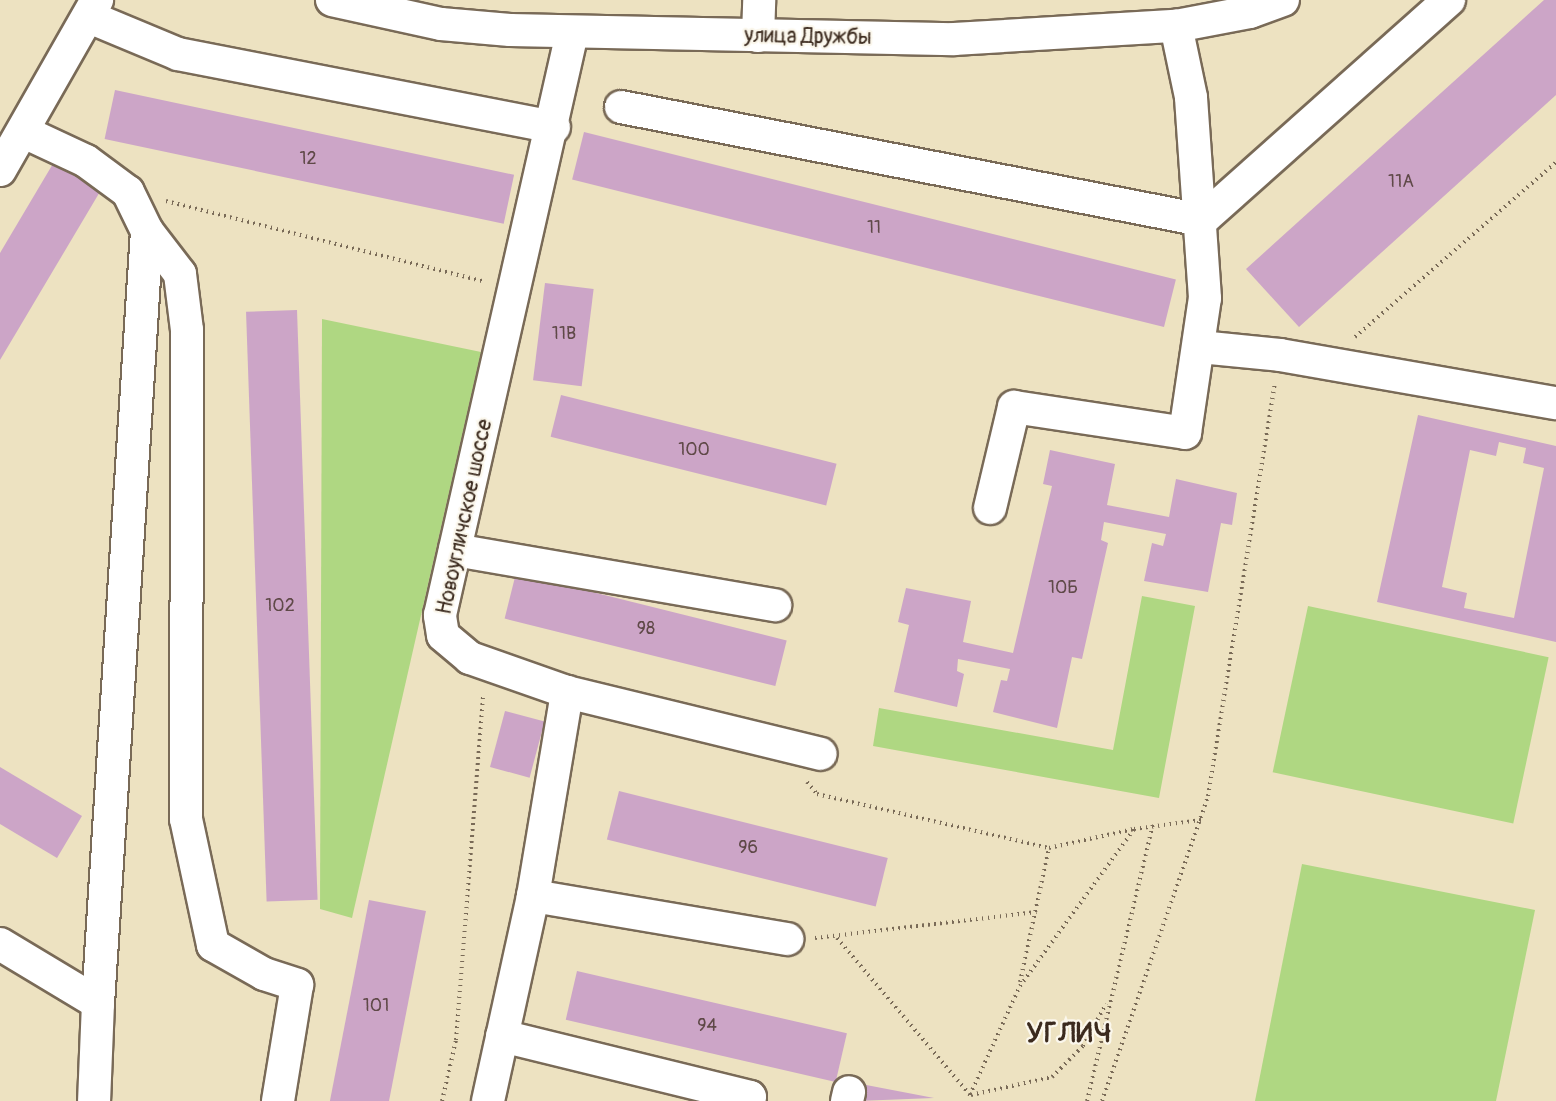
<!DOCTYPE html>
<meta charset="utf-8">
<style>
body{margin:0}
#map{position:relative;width:1556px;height:1101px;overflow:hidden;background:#ede2c1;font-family:Pangolin,sans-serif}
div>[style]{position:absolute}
.green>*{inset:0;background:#afd782;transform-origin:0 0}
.building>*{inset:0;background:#cca5c7;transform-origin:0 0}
.path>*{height:4px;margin-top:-2px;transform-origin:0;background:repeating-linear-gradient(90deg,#796a57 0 1.5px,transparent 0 6px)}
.roads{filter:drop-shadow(2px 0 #796a57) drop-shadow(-2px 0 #796a57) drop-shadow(0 2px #796a57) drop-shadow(0 -2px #796a57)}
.minor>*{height:32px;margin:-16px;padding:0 16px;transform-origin:16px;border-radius:16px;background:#fff}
span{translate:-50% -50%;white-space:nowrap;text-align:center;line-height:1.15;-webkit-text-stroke:4.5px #fbf7ec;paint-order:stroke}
.number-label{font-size:18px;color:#5f4948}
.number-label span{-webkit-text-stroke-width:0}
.street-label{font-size:21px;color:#3b2a1e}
.district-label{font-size:27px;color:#3b2a1e;font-weight:700;letter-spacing:1.5px}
</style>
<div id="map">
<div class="green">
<div style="clip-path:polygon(322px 319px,481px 352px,352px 918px,320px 909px)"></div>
<div style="clip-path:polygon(1142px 596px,1195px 606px,1159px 798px,873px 746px,879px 708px,1113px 750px)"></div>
<div style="left:1308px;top:606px;width:246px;height:170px;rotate:12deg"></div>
<div style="clip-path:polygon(1302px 864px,1535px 910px,1496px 1101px,1255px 1101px)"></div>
</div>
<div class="building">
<div style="clip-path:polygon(1544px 0,1556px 0,1556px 95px,1299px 327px,1246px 269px)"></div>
<div style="left:115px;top:90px;width:408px;height:50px;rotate:12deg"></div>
<div style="left:584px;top:132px;width:610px;height:49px;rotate:14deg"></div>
<div style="clip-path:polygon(54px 162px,101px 190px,0 360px,0 253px)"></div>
<div style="left:545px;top:283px;width:49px;height:98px;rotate:7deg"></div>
<div style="left:297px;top:310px;width:590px;height:51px;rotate:88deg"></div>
<div style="left:561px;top:395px;width:284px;height:43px;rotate:14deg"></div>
<div style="clip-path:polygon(evenodd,1418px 415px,1556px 446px,1556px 642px,1377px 602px,1418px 415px,1499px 442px,1526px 448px,1523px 463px,1544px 468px,1514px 618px,1464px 608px,1467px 593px,1442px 587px,1470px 450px,1496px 456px,1499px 442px)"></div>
<div style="clip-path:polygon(1050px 450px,1115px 464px,1107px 505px,1169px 517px,1176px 479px,1237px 493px,1232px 525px,1221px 523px,1208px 592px,1144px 581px,1152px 543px,1163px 546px,1166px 534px,1104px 522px,1101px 540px,1108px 543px,1082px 659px,1072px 657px,1057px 728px,993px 712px,1001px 680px,1007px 681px,1010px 669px,958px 659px,957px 671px,964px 674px,957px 707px,894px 692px,909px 625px,898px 622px,906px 588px,971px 601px,963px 642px,1013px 653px,1052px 486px,1043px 484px)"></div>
<div style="left:516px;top:573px;width:279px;height:47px;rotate:14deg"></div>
<div style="left:505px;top:711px;width:41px;height:58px;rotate:15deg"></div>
<div style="clip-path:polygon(0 767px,82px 816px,57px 858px,0 824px)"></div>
<div style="left:619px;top:791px;width:277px;height:50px;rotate:14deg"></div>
<div style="left:369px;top:900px;width:58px;height:206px;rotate:11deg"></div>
<div style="left:577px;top:971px;width:277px;height:50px;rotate:13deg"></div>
<div style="clip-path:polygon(861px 1084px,934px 1098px,857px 1101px)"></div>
</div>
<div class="path">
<div style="left:166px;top:201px;width:329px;rotate:14.2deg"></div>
<div style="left:1355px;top:337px;width:267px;rotate:-41deg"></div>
<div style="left:807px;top:782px;width:16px;rotate:50deg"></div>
<div style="left:817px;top:794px;width:238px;rotate:13.1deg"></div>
<div style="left:1049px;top:848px;width:87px;rotate:-12.6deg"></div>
<div style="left:815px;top:938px;width:223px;rotate:-6.7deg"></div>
<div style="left:837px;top:938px;width:206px;rotate:49.7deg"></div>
<div style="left:1020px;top:982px;width:137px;rotate:-77.8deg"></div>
<div style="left:970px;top:1095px;width:120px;rotate:-65.4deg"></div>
<div style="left:1020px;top:986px;width:194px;rotate:-54deg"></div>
<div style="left:1134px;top:829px;width:68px;rotate:-7.7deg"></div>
<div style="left:971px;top:1095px;width:83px;rotate:-12.5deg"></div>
<div style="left:1052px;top:1077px;width:44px;rotate:-45deg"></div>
<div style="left:1083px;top:1046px;width:48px;rotate:-61.3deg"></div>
<div style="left:442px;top:1101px;width:63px;rotate:-77.1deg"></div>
<div style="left:456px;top:1040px;width:347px;rotate:-85.5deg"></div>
<div style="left:1087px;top:1101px;width:285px;rotate:-76.6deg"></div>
<div style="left:1102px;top:1101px;width:323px;rotate:-70.8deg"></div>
<div style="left:1208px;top:796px;width:417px;rotate:-80.8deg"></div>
</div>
<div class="roads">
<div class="minor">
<div style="left:332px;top:0;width:112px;rotate:12.4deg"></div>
<div style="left:441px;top:24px;width:69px;rotate:5deg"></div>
<div style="left:510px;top:30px;width:444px;rotate:1.2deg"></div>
<div style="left:954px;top:39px;width:222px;rotate:-3.4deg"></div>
<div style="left:1176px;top:26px;width:75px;rotate:-10.7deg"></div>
<div style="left:1250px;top:12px;width:35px;rotate:-20deg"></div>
<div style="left:89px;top:17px;width:96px;rotate:22.6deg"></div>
<div style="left:178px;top:54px;width:383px;rotate:11deg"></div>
<div style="left:758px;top:36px;width:36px;rotate:-88deg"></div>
<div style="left:621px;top:107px;width:592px;rotate:11.01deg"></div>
<div style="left:1202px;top:220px;width:331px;rotate:-41.7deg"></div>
<div style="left:24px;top:132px;width:68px;rotate:25.1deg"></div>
<div style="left:86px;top:161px;width:52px;rotate:36.4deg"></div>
<div style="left:128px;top:192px;width:43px;rotate:64deg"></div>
<div style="left:147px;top:231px;width:774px;rotate:93.63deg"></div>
<div style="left:0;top:170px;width:196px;rotate:-60.3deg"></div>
<div style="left:147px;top:231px;width:54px;rotate:52.5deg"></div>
<div style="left:180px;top:274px;width:56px;rotate:82.9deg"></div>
<div style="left:187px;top:330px;width:489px;rotate:90.1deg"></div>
<div style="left:186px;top:819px;width:129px;rotate:77.9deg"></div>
<div style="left:213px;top:945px;width:59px;rotate:29.6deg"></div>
<div style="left:264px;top:974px;width:35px;rotate:18deg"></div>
<div style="left:297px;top:985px;width:118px;rotate:99.3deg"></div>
<div style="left:1200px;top:347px;width:80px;rotate:5.7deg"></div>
<div style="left:1280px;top:355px;width:280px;rotate:9.9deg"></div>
<div style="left:990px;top:508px;width:104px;rotate:-76.6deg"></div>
<div style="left:1014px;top:407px;width:173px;rotate:8.6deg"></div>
<div style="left:1185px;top:433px;width:136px;rotate:-81.6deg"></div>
<div style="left:1205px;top:298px;width:201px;rotate:-94deg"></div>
<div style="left:1191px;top:97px;width:73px;rotate:-101.9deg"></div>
<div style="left:455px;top:550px;width:325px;rotate:9.8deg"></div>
<div style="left:567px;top:692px;width:261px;rotate:13.7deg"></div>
<div style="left:533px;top:896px;width:258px;rotate:9.6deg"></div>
<div style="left:0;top:944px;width:114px;rotate:31deg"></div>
<div style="left:98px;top:1003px;width:98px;rotate:92.3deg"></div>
<div style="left:502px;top:1036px;width:255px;rotate:13.8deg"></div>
<div style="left:750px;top:1097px;width:4px;rotate:104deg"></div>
<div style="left:488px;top:1101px;width:210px;rotate:-77.6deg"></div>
<div style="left:533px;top:896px;width:207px;rotate:-80.5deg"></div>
<div style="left:567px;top:692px;width:103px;rotate:-160.7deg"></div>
<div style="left:470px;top:658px;width:35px;rotate:-140deg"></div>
<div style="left:443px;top:635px;width:20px;rotate:-99deg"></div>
<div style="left:440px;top:615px;width:597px;rotate:-77.22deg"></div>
<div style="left:847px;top:1101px;width:9px;rotate:-77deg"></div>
</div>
</div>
<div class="number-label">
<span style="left:308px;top:159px">12</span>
<span style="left:1401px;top:182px">11А</span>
<span style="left:874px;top:228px">11</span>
<span style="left:564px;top:334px">11В</span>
<span style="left:694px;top:450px">100</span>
<span style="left:1063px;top:588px">10Б</span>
<span style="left:280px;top:606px">102</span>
<span style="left:646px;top:629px">98</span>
<span style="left:748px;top:848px">96</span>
<span style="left:376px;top:1006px">101</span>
<span style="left:707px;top:1026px">94</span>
</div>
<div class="street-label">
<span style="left:808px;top:37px;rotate:1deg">улица Дружбы</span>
<span style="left:465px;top:517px;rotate:-78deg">Новоугличское шоссе</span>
</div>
<div class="district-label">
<span style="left:1069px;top:1034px">УГЛИЧ</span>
</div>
</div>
